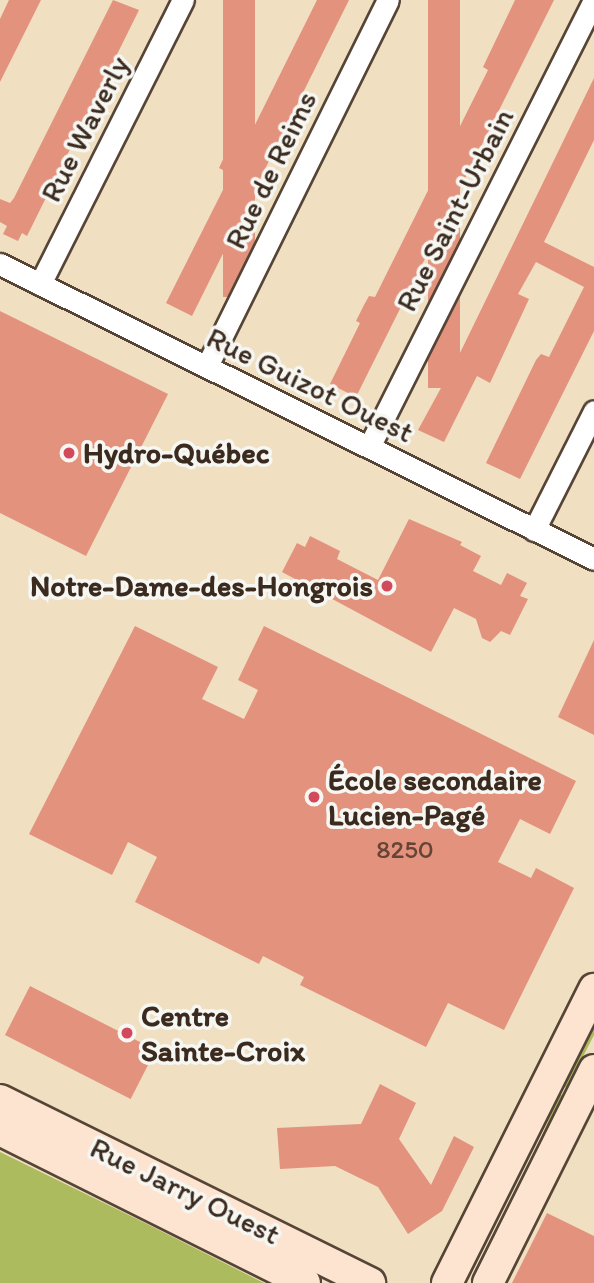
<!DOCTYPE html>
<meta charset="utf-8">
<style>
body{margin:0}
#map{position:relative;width:594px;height:1283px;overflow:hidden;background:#f0dfc1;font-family:Itim,sans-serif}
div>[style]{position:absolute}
.green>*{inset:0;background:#acbb5e;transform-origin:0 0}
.building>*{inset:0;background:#e2927d;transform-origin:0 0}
.roads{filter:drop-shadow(2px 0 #564536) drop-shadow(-2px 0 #564536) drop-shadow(0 2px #564536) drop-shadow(0 -2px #564536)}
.minor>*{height:21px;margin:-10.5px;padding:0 10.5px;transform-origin:10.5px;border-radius:10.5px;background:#fff}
.secondary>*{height:30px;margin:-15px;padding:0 15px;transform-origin:15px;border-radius:15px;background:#fde4d1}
.dots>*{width:19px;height:19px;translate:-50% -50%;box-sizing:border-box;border:4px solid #f6f6f2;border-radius:50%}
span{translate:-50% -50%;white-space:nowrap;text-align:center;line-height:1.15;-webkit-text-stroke:7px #f6f6f2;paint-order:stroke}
.number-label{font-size:26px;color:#654436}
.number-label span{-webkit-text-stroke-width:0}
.street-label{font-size:30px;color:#3b2a1e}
.poi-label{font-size:30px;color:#3b2a1e;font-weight:700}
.left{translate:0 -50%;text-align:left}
.right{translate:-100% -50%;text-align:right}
</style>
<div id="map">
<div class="green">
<div style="clip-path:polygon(594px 1023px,594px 1035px,567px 1088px,563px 1086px)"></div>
<div style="left:559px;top:1094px;width:5px;height:104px;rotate:22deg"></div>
<div style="clip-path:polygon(0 1152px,147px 1224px,264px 1283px,0 1283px)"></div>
</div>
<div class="building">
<div style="clip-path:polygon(9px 0,41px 0,0 82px,0 19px)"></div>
<div style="clip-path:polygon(113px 0,139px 10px,27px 236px,22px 233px,18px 241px,3px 234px,7px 226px,0 222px,0 199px,10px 203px,14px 198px)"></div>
<div style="left:223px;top:0;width:32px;height:297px"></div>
<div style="clip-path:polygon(317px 0,349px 0,192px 316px,166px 303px,231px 174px,219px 168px,226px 153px,236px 158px,241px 153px)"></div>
<div style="left:428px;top:0;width:32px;height:388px"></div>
<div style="clip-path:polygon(515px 0,554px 0,356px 397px,330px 384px,360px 323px,356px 321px,364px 305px,369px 296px,375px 297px,488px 70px,483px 67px)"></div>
<div style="clip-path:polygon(594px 78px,594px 140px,544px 242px,594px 267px,594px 331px,520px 479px,486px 463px,536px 360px,541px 354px,549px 357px,584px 287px,536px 262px,518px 294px,529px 299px,490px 383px,477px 376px,444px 442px,418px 430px,459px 355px)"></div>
<div style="clip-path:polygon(0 311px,168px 394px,86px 556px,0 513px)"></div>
<div style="clip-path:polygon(409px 519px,462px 542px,460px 545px,481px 556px,473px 571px,501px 585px,507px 573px,527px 583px,520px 596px,528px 599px,510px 635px,501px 631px,490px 642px,482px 638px,476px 619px,454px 608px,431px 652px,282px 572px,297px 543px,305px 547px,310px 536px,340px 551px,337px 559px,378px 580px)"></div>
<div style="clip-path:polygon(135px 626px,218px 667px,202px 699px,244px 719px,258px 690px,238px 680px,264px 626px,576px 781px,550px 834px,520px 819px,498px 862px,531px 878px,536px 868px,574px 888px,504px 1030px,448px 1003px,426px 1047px,300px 985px,304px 977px,263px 956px,259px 964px,135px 902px,157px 857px,128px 842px,112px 875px,29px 834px)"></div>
<div style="clip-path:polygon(594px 640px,594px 735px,558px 717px)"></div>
<div style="left:30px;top:986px;width:141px;height:55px;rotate:27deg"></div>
<div style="clip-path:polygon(380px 1084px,416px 1103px,399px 1139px,431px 1185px,454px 1136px,474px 1147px,442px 1211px,408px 1234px,378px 1187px,335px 1166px,280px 1169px,277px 1128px,361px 1124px)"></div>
<div style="clip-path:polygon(547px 1213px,594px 1236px,594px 1283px,512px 1283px)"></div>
</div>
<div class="roads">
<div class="minor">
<div style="left:0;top:264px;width:663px;rotate:26.41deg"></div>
<div style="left:40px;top:284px;width:318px;rotate:-63.3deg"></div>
<div style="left:207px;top:366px;width:408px;rotate:-63.7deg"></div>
<div style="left:369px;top:447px;width:500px;rotate:-63.28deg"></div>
<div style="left:534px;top:530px;width:133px;rotate:-63.2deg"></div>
</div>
<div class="secondary">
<div style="left:0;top:1100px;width:413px;rotate:26.3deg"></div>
<div style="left:0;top:1130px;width:341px;rotate:26.6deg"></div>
<div style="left:447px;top:1283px;width:329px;rotate:-63.4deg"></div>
<div style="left:488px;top:1283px;width:238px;rotate:-63.5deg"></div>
</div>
</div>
<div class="dots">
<div style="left:69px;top:453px;background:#d1495b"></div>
<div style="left:387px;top:586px;background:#d1495b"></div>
<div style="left:314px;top:797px;background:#d1495b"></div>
<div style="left:127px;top:1033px;background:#d1495b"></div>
</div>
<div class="number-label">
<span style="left:405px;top:850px">8250</span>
</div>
<div class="street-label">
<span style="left:85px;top:129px;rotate:-63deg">Rue Waverly</span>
<span style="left:271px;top:170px;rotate:-64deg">Rue de Reims</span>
<span style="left:455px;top:210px;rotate:-63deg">Rue Saint-Urbain</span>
<span style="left:310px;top:385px;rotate:26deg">Rue Guizot Ouest</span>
<span style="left:185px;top:1191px;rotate:26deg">Rue Jarry Ouest</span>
</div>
<div class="poi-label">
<span class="left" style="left:83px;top:453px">Hydro-Québec</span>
<span class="right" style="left:373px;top:586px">Notre-Dame-des-Hongrois</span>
<span class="left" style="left:328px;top:797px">École secondaire<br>Lucien-Pagé</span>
<span class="left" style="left:141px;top:1033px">Centre<br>Sainte-Croix</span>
</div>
</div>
